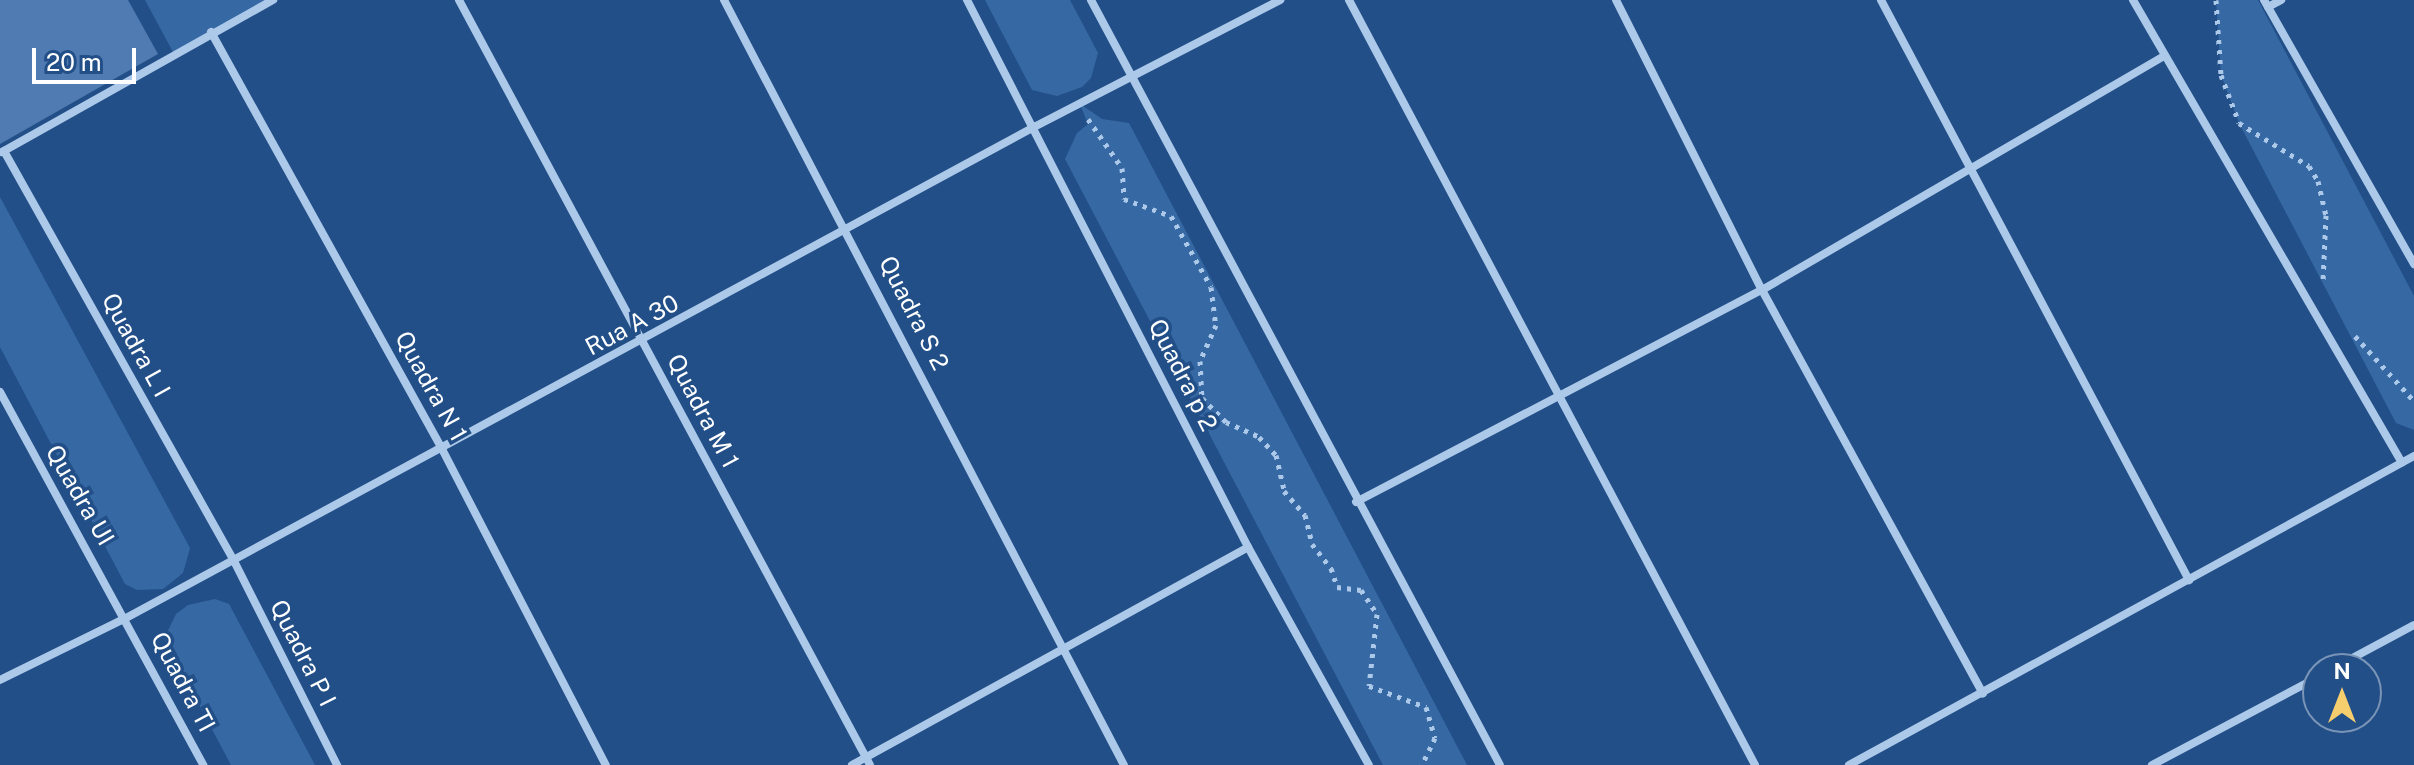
<!DOCTYPE html>
<style>
body{margin:0}
#map{position:relative;width:2414px;height:765px;overflow:hidden;background:#224f87;font-family:"Public Sans",sans-serif}
div>[style]{position:absolute}
.green>*{inset:0;background:#3669a4}
.building>*{inset:0;background:#4f7bb2}
.path>*{height:5px;margin-top:-2.5px;transform-origin:0;background:repeating-linear-gradient(90deg,#acc9ea 0 4px,transparent 0 10px)}
.minor>*{height:8px;margin:-4px;padding:0 4px;transform-origin:4px;border-radius:4px;background:#acc9ea}
span{translate:-50% -50%;white-space:nowrap;text-align:center;line-height:1.15;-webkit-text-stroke:7px #224f87;paint-order:stroke}
.street-label{font-size:24px;color:#fff}
.north{position:absolute;left:2302px;top:653px;width:80px;height:80px;box-sizing:border-box;background:#224f87;border:2px solid #7a95b7;border-radius:50%;rotate:0deg;font-size:22px;font-weight:700;line-height:32px;text-align:center;color:#fff}
.north::after{content:'';display:block;margin:auto;width:28px;height:36px;background:#f6ce6e;clip-path:polygon(50% 0,100% 100%,50% 72%,0 100%)}
.scale{position:absolute;left:32px;top:48px;width:104px;height:36px;box-sizing:border-box;border:4px solid #fff;border-top:0;padding-left:10px;font-size:24px;line-height:28px;white-space:nowrap;color:#fff;-webkit-text-stroke:6px #224f87;paint-order:stroke}
</style>
<div id="map">
<div class="green">
<div style="clip-path:polygon(145px 0,273px 0,173px 52px)"></div>
<div style="clip-path:polygon(985px 0,1070px 0,1098px 53px,1091px 78px,1082px 87px,1057px 96px,1032px 90px)"></div>
<div style="clip-path:polygon(2216px 0,2258px 0,2414px 296px,2414px 430px,2396px 423px,2239px 123px,2221px 75px)"></div>
<div style="clip-path:polygon(1080px 104px,1102px 119px,1129px 123px,1467px 765px,1383px 765px,1065px 159px,1077px 133px,1088px 124px)"></div>
<div style="clip-path:polygon(0 197px,190px 548px,183px 573px,163px 589px,137px 590px,125px 584px,0 347px)"></div>
<div style="clip-path:polygon(215px 599px,229px 604px,315px 765px,231px 765px,164px 639px,176px 614px,188px 605px)"></div>
</div>
<div class="building">
<div style="clip-path:polygon(0 0,128px 0,158px 54px,0 144px)"></div>
</div>
<div class="path">
<div style="left:2216px;top:0;width:75px;rotate:86.2deg"></div>
<div style="left:2221px;top:75px;width:51px;rotate:69.4deg"></div>
<div style="left:2239px;top:123px;width:82px;rotate:31.6deg"></div>
<div style="left:2309px;top:166px;width:17px;rotate:59deg"></div>
<div style="left:2318px;top:181px;width:35px;rotate:77deg"></div>
<div style="left:2326px;top:215px;width:67px;rotate:92.6deg"></div>
<div style="left:1088px;top:119px;width:60px;rotate:55.2deg"></div>
<div style="left:1122px;top:168px;width:31px;rotate:86deg"></div>
<div style="left:1124px;top:199px;width:50px;rotate:19.9deg"></div>
<div style="left:1171px;top:216px;width:81px;rotate:60.6deg"></div>
<div style="left:1211px;top:287px;width:38px;rotate:83deg"></div>
<div style="left:1216px;top:325px;width:39px;rotate:114deg"></div>
<div style="left:1200px;top:361px;width:37px;rotate:87deg"></div>
<div style="left:1202px;top:398px;width:34px;rotate:45deg"></div>
<div style="left:1226px;top:422px;width:36px;rotate:24deg"></div>
<div style="left:1259px;top:437px;width:25px;rotate:47deg"></div>
<div style="left:1276px;top:455px;width:37px;rotate:77deg"></div>
<div style="left:1284px;top:491px;width:32px;rotate:49deg"></div>
<div style="left:1305px;top:515px;width:30px;rotate:76deg"></div>
<div style="left:1312px;top:544px;width:31px;rotate:52deg"></div>
<div style="left:1331px;top:568px;width:20px;rotate:72deg"></div>
<div style="left:1337px;top:587px;width:24px;rotate:7deg"></div>
<div style="left:1361px;top:590px;width:29px;rotate:56deg"></div>
<div style="left:1377px;top:614px;width:72px;rotate:96.3deg"></div>
<div style="left:1369px;top:686px;width:61px;rotate:20.2deg"></div>
<div style="left:1426px;top:707px;width:32px;rotate:74deg"></div>
<div style="left:1435px;top:738px;width:30px;rotate:116deg"></div>
<div style="left:2355px;top:336px;width:88px;rotate:47.8deg"></div>
</div>
<div class="minor">
<div style="left:459px;top:0;width:868px;rotate:61.75deg"></div>
<div style="left:724px;top:0;width:863px;rotate:62.4deg"></div>
<div style="left:967px;top:0;width:615px;rotate:62.81deg"></div>
<div style="left:1248px;top:547px;width:249px;rotate:61deg"></div>
<div style="left:1091px;top:0;width:867px;rotate:61.87deg"></div>
<div style="left:1349px;top:0;width:866px;rotate:62.04deg"></div>
<div style="left:1616px;top:0;width:325px;rotate:63.3deg"></div>
<div style="left:1762px;top:290px;width:460px;rotate:61.3deg"></div>
<div style="left:1881px;top:0;width:657px;rotate:62.03deg"></div>
<div style="left:2133px;top:0;width:535px;rotate:59.84deg"></div>
<div style="left:2264px;top:0;width:304px;rotate:60.4deg"></div>
<div style="left:2268px;top:7px;width:15px;rotate:-28deg"></div>
<div style="left:211px;top:32px;width:477px;rotate:61deg"></div>
<div style="left:442px;top:449px;width:356px;rotate:62.6deg"></div>
<div style="left:4px;top:151px;width:468px;rotate:60.7deg"></div>
<div style="left:233px;top:559px;width:231px;rotate:63.2deg"></div>
<div style="left:2px;top:152px;width:311px;rotate:-29.3deg"></div>
<div style="left:0;top:392px;width:425px;rotate:61.4deg"></div>
<div style="left:1356px;top:502px;width:458px;rotate:-27.6deg"></div>
<div style="left:1762px;top:290px;width:464px;rotate:-30.2deg"></div>
<div style="left:2332px;top:669px;width:93px;rotate:-28.2deg"></div>
<div style="left:0;top:680px;width:140px;rotate:-26.2deg"></div>
<div style="left:126px;top:618px;width:1034px;rotate:-28.4deg"></div>
<div style="left:1036px;top:126px;width:275px;rotate:-27.3deg"></div>
<div style="left:852px;top:765px;width:452px;rotate:-28.8deg"></div>
<div style="left:1849px;top:765px;width:644px;rotate:-28.67deg"></div>
<div style="left:2152px;top:765px;width:188px;rotate:-27.9deg"></div>
</div>
<div class="street-label">
<span style="left:914px;top:313px;rotate:63deg">Quadra S 2</span>
<span style="left:632px;top:325px;rotate:-28deg">Rua A 30</span>
<span style="left:136px;top:345px;rotate:61deg">Quadra L I</span>
<span style="left:1183px;top:375px;rotate:63deg">Quadra p 2</span>
<span style="left:431px;top:386px;rotate:61deg">Quadra N 1</span>
<span style="left:703px;top:411px;rotate:62deg">Quadra M 1</span>
<span style="left:80px;top:495px;rotate:60deg">Quadra UI</span>
<span style="left:303px;top:653px;rotate:63deg">Quadra P I</span>
<span style="left:183px;top:682px;rotate:62deg">Quadra TI</span>
</div>
<div class="north">N</div>
<div class="scale">20 m</div>
</div>
